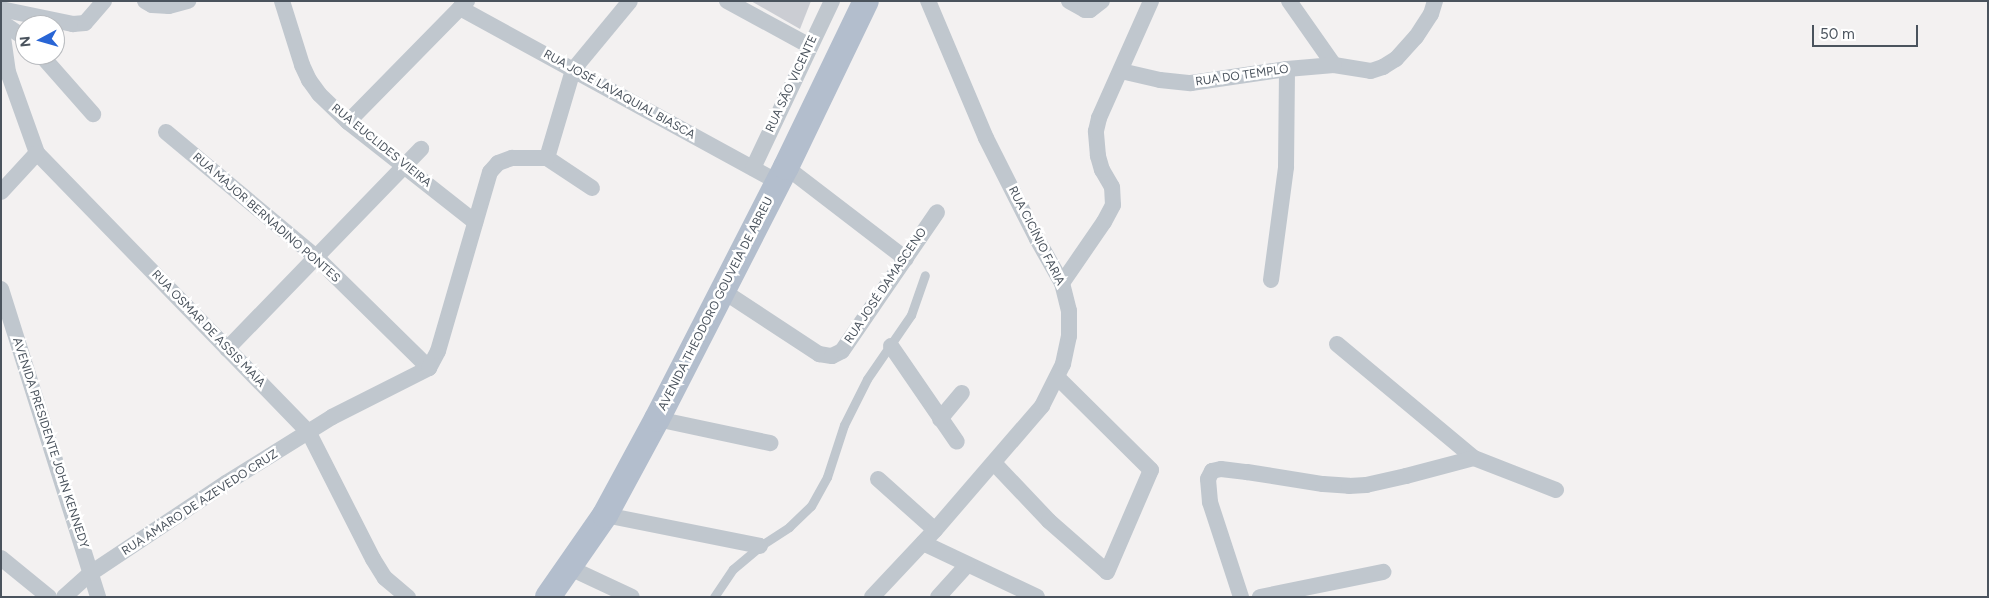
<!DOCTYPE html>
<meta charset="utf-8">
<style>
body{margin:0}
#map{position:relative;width:1989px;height:598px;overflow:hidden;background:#f3f1f1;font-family:Figtree,sans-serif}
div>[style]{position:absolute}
.building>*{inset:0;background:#cbcdd3}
.lane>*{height:9px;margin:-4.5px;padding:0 4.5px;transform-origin:4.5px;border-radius:4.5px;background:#c0c7ce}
.street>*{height:16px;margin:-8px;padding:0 8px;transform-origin:8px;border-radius:8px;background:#c0c7ce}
.primary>*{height:26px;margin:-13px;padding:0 13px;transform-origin:13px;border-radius:13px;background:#b3becd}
span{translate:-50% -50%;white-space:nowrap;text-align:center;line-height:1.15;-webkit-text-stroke:5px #fff;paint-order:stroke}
.street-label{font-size:12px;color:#4a535d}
.frame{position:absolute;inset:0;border:2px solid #4a535d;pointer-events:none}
.north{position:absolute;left:15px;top:15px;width:50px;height:50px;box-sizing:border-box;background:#fff;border:1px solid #b7babe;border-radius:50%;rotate:264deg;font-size:14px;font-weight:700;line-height:20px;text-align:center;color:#4a535d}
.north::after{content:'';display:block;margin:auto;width:18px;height:22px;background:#2965d5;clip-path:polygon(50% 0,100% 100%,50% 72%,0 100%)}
.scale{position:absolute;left:1812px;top:25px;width:106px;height:22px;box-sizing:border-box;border:2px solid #4a535d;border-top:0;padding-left:6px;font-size:15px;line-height:18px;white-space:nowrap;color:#4a535d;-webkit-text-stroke:4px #fff;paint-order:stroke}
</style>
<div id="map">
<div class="building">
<div style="clip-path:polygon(751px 1px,811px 1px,800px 29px)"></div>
</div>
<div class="lane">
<div style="left:714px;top:597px;width:34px;rotate:-56deg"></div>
<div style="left:733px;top:569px;width:35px;rotate:-40deg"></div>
<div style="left:760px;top:546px;width:35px;rotate:-33deg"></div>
<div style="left:789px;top:527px;width:30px;rotate:-44deg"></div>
<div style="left:811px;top:506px;width:33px;rotate:-61deg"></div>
<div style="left:827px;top:477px;width:55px;rotate:-71.9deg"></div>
<div style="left:844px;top:425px;width:51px;rotate:-63.4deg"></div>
<div style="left:867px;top:379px;width:78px;rotate:-55.5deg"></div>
<div style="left:911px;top:315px;width:42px;rotate:-70.7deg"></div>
</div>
<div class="street">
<div style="left:145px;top:1px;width:8px;rotate:30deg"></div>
<div style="left:152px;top:5px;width:17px;rotate:3deg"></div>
<div style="left:169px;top:6px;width:20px;rotate:-15deg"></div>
<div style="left:282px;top:1px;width:67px;rotate:72.6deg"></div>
<div style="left:302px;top:65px;width:17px;rotate:65deg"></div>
<div style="left:309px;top:80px;width:17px;rotate:54deg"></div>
<div style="left:319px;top:94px;width:40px;rotate:44deg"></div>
<div style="left:348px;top:122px;width:162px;rotate:38.2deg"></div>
<div style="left:727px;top:1px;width:94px;rotate:28.5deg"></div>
<div style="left:1069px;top:1px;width:18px;rotate:29deg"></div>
<div style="left:1085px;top:10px;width:5px"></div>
<div style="left:1090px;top:10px;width:15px;rotate:-37deg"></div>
<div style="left:1289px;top:1px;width:78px;rotate:54.9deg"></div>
<div style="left:1334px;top:65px;width:37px;rotate:9deg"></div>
<div style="left:1371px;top:71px;width:13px;rotate:-18deg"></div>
<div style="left:1383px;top:67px;width:15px;rotate:-32deg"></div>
<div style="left:1396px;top:59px;width:30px;rotate:-48deg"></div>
<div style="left:1416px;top:37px;width:27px;rotate:-57deg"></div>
<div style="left:1431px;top:14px;width:14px;rotate:-73deg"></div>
<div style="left:460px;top:8px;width:362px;rotate:28.7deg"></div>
<div style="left:1px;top:9px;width:74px;rotate:11.8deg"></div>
<div style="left:73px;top:24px;width:12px;rotate:-5deg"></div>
<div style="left:85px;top:23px;width:29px;rotate:-49deg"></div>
<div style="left:1px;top:22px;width:29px;rotate:34deg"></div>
<div style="left:1px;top:23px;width:49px;rotate:81.9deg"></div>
<div style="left:8px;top:72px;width:86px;rotate:70.3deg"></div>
<div style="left:37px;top:153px;width:390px;rotate:45.8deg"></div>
<div style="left:309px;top:433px;width:141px;rotate:63.1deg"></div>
<div style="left:373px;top:559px;width:22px;rotate:58deg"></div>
<div style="left:385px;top:578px;width:30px;rotate:40deg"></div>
<div style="left:41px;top:55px;width:79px;rotate:48.6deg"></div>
<div style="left:1121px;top:71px;width:40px;rotate:13deg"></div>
<div style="left:1160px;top:80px;width:31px;rotate:6deg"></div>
<div style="left:1191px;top:83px;width:97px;rotate:-8.3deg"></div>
<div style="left:1287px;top:69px;width:47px;rotate:-4.9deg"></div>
<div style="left:348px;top:122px;width:170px;rotate:-45.5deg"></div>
<div style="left:166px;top:132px;width:197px;rotate:39.8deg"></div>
<div style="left:317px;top:258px;width:157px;rotate:44.5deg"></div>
<div style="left:547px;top:158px;width:92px;rotate:-73.5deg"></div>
<div style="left:573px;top:70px;width:89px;rotate:-50.4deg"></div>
<div style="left:547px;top:158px;width:54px;rotate:33.7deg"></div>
<div style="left:786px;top:167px;width:151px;rotate:37.5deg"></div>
<div style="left:753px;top:168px;width:185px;rotate:-64.7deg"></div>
<div style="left:1px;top:192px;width:53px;rotate:-47.3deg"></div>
<div style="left:1271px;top:280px;width:114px;rotate:-82.4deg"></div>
<div style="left:1286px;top:167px;width:98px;rotate:-89.4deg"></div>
<div style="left:1062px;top:283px;width:74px;rotate:-55.5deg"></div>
<div style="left:1104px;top:222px;width:19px;rotate:-62deg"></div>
<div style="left:1113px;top:205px;width:18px;rotate:-93deg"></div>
<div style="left:1112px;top:187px;width:20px;rotate:-120deg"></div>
<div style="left:1102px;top:170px;width:15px;rotate:-106deg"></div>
<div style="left:1098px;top:156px;width:25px;rotate:-95deg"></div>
<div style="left:1096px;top:131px;width:13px;rotate:-77deg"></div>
<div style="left:1099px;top:118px;width:128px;rotate:-66deg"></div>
<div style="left:1px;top:289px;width:323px;rotate:72.5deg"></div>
<div style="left:723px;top:291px;width:115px;rotate:33.3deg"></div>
<div style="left:819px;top:354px;width:13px;rotate:9deg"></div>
<div style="left:832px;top:356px;width:11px;rotate:-27deg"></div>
<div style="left:842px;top:351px;width:168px;rotate:-55.6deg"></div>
<div style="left:1337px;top:344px;width:178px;rotate:39.8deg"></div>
<div style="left:1474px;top:458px;width:88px;rotate:21.3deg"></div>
<div style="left:891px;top:346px;width:116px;rotate:55.5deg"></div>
<div style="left:227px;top:349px;width:279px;rotate:-45.9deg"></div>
<div style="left:657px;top:419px;width:116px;rotate:12deg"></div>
<div style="left:940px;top:419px;width:34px;rotate:-50deg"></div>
<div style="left:994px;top:463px;width:80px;rotate:46.5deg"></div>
<div style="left:1049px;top:521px;width:77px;rotate:41.3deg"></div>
<div style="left:1107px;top:572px;width:111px;rotate:-66.7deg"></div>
<div style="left:1151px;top:470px;width:132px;rotate:-135.3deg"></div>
<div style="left:878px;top:479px;width:76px;rotate:41.8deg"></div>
<div style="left:605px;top:515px;width:158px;rotate:11.3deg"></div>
<div style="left:923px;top:543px;width:126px;rotate:25.3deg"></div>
<div style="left:1px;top:558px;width:62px;rotate:39.1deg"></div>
<div style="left:570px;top:568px;width:68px;rotate:25.1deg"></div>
<div style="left:64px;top:597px;width:36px;rotate:-42deg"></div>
<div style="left:91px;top:573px;width:162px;rotate:-33.7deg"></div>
<div style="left:226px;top:483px;width:125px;rotate:-31.9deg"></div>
<div style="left:332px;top:417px;width:109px;rotate:-26.8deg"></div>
<div style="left:429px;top:368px;width:19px;rotate:-62deg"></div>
<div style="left:438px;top:351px;width:186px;rotate:-73.8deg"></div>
<div style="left:490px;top:172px;width:12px;rotate:-48deg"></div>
<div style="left:498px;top:163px;width:15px;rotate:-20deg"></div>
<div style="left:512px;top:158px;width:35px"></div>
<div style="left:872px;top:597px;width:92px;rotate:-46.8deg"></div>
<div style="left:935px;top:530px;width:164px;rotate:-49.2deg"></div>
<div style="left:1042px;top:406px;width:47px;rotate:-63.4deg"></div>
<div style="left:1063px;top:364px;width:29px;rotate:-78deg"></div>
<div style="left:1069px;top:336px;width:25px;rotate:-90deg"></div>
<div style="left:1069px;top:311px;width:29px;rotate:-104deg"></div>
<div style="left:1062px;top:283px;width:51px;rotate:-119.6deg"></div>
<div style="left:1037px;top:239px;width:113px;rotate:-116.8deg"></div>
<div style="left:986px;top:138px;width:149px;rotate:-112.9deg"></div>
<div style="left:938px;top:597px;width:43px;rotate:-47.8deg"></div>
<div style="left:1241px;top:597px;width:100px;rotate:-108.1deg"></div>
<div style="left:1210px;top:502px;width:23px;rotate:-95deg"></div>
<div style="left:1208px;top:479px;width:9px;rotate:-63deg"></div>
<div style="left:1212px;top:471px;width:9px;rotate:-13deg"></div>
<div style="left:1221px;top:469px;width:26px;rotate:7deg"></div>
<div style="left:1247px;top:472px;width:77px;rotate:9deg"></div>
<div style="left:1323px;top:484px;width:26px;rotate:4deg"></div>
<div style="left:1349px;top:486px;width:17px;rotate:-3deg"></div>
<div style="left:1366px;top:485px;width:41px;rotate:-12.7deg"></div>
<div style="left:1406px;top:476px;width:70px;rotate:-14.8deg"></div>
<div style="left:1260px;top:597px;width:126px;rotate:-11.5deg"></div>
</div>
<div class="primary">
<div style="left:548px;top:597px;width:100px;rotate:-55.2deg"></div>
<div style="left:605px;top:515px;width:109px;rotate:-61.6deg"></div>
<div style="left:657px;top:419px;width:283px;rotate:-62.9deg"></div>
<div style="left:786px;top:167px;width:184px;rotate:-64.3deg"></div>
</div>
<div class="street-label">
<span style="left:1242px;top:76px;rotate:-8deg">RUA DO TEMPLO</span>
<span style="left:792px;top:84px;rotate:-65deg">RUA SÃO VICENTE</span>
<span style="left:619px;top:95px;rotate:29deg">RUA JOSÉ LAVAQUIAL BIASCA</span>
<span style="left:381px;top:146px;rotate:39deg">RUA EUCLIDES VIEIRA</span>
<span style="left:266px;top:218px;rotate:41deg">RUA MAJOR BERNADINO PONTES</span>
<span style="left:1036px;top:236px;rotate:63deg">RUA CICÍNIO FARIA</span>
<span style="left:886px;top:286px;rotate:-56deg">RUA JOSÉ DAMASCENO</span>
<span style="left:716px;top:304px;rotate:-63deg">AVENIDA THEODORO GOUVEIA DE ABREU</span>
<span style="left:208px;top:329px;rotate:46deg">RUA OSMAR DE ASSIS MAIA</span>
<span style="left:50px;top:443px;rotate:72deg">AVENIDA PRESIDENTE JOHN KENNEDY</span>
<span style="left:200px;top:503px;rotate:-33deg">RUA AMARO DE AZEVEDO CRUZ</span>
</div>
<div class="frame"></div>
<div class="north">N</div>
<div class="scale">50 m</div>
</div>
